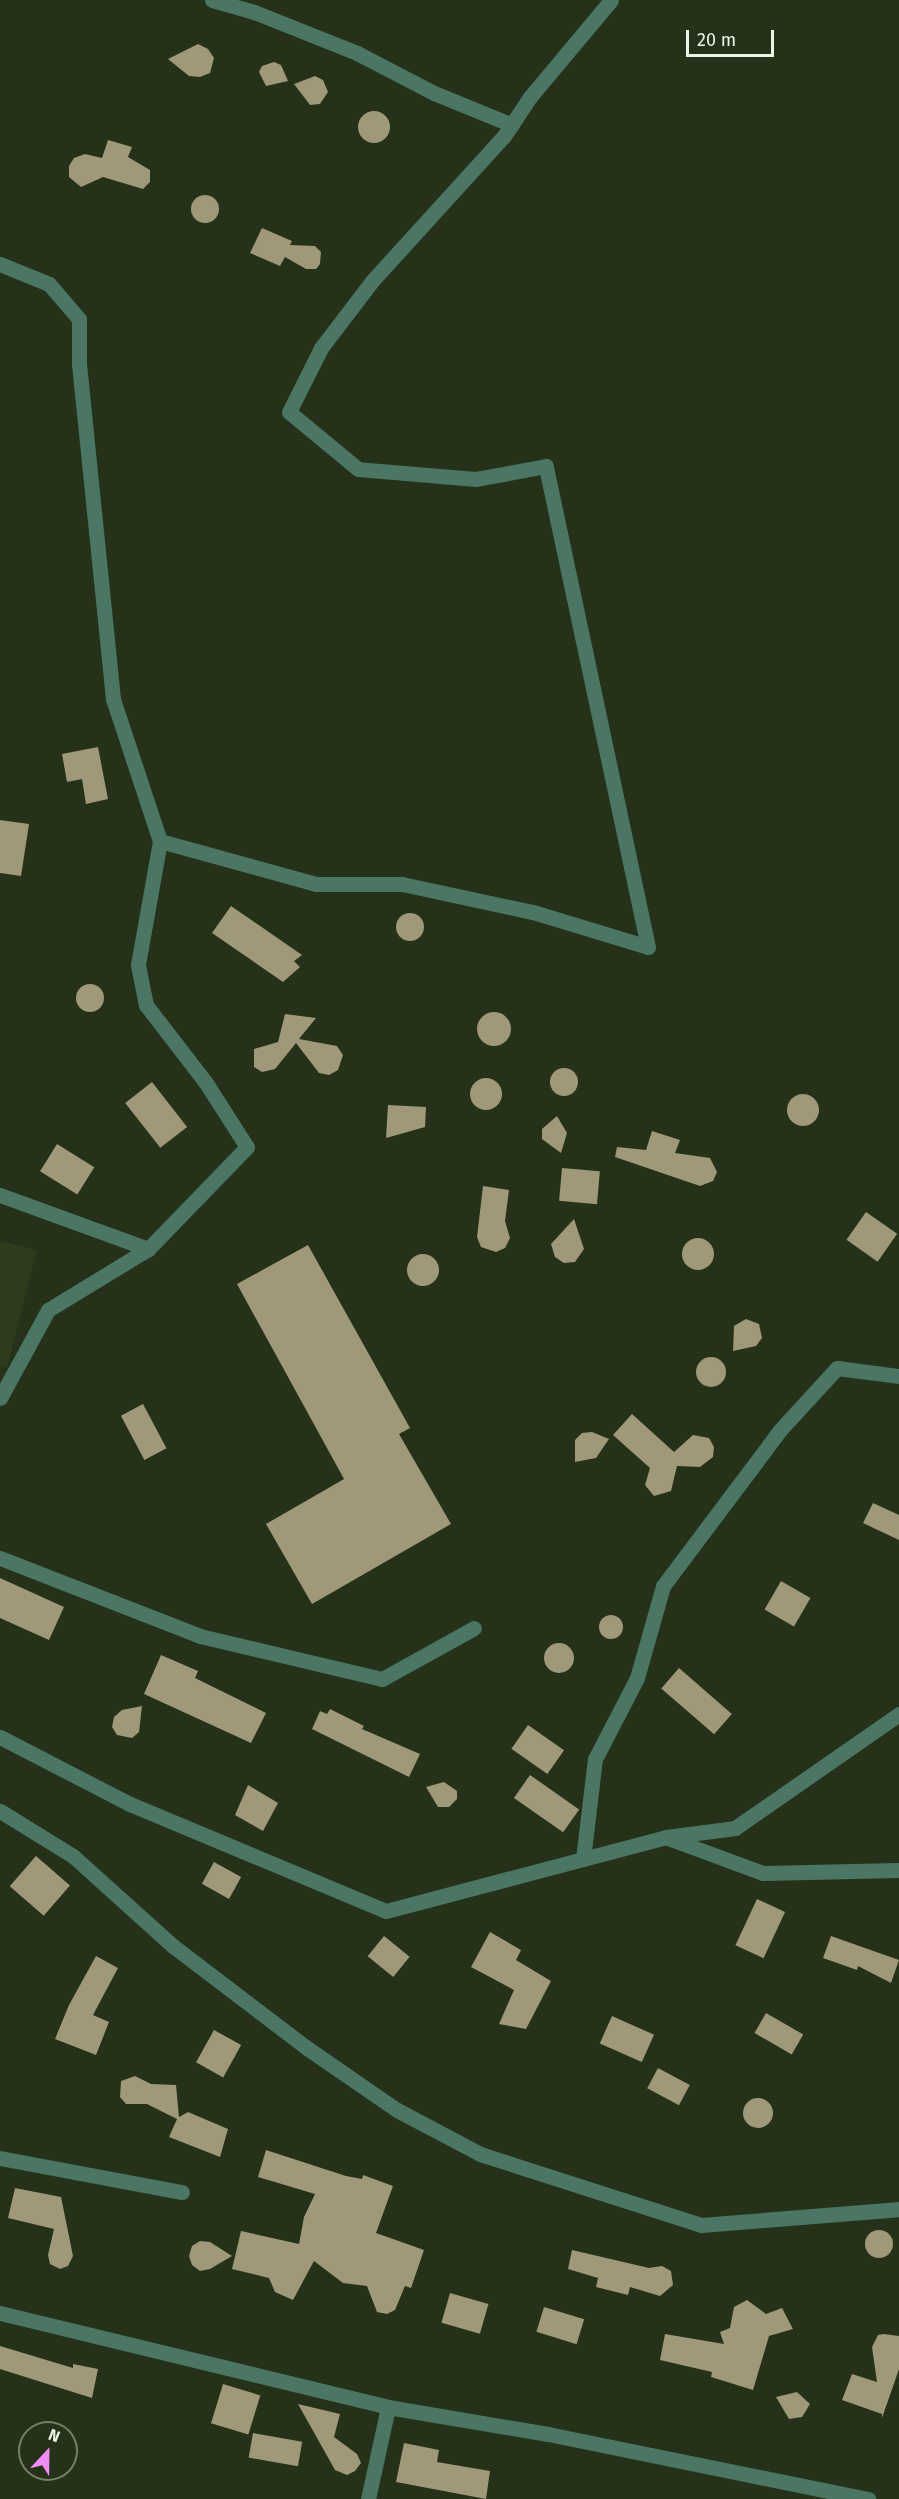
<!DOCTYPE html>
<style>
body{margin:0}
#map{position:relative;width:899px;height:2499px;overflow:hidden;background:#253219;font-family:"Fira Sans",sans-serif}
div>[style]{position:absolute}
.built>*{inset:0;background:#2c3c1d}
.building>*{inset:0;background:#9f9879;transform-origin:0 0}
.round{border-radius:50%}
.minor>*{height:15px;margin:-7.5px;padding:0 7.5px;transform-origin:7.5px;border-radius:7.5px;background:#4b7663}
span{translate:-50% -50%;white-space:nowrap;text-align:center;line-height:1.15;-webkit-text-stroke:6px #253219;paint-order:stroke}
.north{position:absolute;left:18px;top:2421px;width:60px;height:60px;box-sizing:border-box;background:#253219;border:2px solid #75806b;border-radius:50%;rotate:22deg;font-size:16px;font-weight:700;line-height:24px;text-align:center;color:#ecf5e5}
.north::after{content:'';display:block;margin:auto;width:21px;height:27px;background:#f18bf5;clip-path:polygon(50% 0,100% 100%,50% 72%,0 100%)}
.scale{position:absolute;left:686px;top:30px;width:88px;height:27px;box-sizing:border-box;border:3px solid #ecf5e5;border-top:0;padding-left:8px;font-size:18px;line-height:21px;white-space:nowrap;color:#ecf5e5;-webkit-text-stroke:4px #253219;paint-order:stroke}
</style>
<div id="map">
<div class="built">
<div style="clip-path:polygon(0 1241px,37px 1250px,7px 1368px,0 1366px)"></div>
</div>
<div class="building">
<div style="clip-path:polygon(198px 44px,208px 49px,214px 58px,210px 73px,200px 77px,189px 76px,168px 59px)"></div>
<div style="clip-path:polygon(274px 62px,281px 65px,288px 81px,266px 86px,259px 72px,262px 66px)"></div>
<div style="clip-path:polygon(315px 76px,323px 80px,328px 92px,320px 104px,310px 105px,294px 84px)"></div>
<div class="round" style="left:358px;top:111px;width:32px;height:32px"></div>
<div style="clip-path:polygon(108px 140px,132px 147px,128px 157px,150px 170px,150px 182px,143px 189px,103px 177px,81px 187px,69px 177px,69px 166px,74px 158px,85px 154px,102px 158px)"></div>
<div class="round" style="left:191px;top:195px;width:28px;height:28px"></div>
<div style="clip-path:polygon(262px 228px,292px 241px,290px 245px,315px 246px,321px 252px,320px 264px,316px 269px,306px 269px,285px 257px,280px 266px,250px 253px)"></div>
<div style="clip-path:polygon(98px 747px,108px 799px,86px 804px,82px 779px,67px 782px,62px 754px)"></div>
<div style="clip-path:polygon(0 820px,29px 824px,21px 876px,0 873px)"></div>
<div style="clip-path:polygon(231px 906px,302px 955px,294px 961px,300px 967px,283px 982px,212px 933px)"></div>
<div class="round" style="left:396px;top:913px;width:28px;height:28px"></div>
<div class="round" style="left:76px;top:984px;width:28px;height:28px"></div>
<div class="round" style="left:477px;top:1012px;width:34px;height:34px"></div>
<div style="clip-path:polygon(285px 1014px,316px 1018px,299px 1039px,337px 1046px,343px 1055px,338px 1070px,329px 1075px,319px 1073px,296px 1043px,275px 1069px,262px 1072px,254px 1067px,254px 1049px,278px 1042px)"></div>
<div class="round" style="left:550px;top:1068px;width:28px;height:28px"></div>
<div class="round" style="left:470px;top:1078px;width:32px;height:32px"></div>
<div style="left:152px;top:1082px;width:57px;height:34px;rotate:52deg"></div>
<div class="round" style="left:787px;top:1094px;width:32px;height:32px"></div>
<div style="clip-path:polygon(388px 1105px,426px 1107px,425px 1127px,386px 1138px)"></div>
<div style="clip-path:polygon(557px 1116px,567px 1133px,561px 1153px,542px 1139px,542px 1129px)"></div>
<div style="clip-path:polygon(652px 1131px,680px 1140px,675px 1153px,710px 1158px,717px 1172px,713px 1181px,700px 1186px,615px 1157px,617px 1147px,646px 1150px)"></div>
<div style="left:57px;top:1144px;width:44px;height:32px;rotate:32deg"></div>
<div style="left:562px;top:1168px;width:38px;height:33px;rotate:5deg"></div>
<div style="clip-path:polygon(483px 1186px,509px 1190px,505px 1221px,510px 1238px,505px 1248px,496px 1252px,481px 1247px,477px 1237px)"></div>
<div style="left:866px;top:1212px;width:38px;height:34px;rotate:35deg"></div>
<div style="clip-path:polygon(574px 1219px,584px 1249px,575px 1262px,564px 1263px,555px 1257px,551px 1244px)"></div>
<div class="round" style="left:682px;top:1238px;width:32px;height:32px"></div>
<div style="clip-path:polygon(308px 1245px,410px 1428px,399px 1434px,451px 1524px,312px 1604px,266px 1524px,344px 1479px,237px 1284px)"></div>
<div class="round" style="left:407px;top:1254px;width:32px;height:32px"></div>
<div style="clip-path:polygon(746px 1319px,759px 1324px,762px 1338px,756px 1346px,733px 1351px,734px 1326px)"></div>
<div class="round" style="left:696px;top:1357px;width:30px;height:30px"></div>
<div style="left:143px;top:1404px;width:50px;height:25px;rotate:62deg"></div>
<div style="clip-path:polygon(632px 1414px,674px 1452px,693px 1435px,709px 1438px,714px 1447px,713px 1457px,700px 1467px,677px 1466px,671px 1491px,654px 1496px,645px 1485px,650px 1468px,613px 1435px)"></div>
<div style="clip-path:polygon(592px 1432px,609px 1439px,596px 1458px,575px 1462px,575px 1440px,582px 1433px)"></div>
<div style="clip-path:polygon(873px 1503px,899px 1515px,899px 1540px,863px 1523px)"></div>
<div style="clip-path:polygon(0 1578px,64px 1607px,49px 1640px,0 1618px)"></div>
<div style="left:781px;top:1581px;width:34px;height:33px;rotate:30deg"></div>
<div class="round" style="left:599px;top:1615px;width:24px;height:24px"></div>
<div class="round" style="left:544px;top:1643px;width:30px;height:30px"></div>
<div style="clip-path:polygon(161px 1655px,198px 1671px,195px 1678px,266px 1713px,251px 1743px,144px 1694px)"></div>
<div style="left:679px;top:1668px;width:70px;height:27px;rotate:41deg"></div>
<div style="clip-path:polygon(142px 1706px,139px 1732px,132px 1738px,117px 1735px,112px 1727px,114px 1717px,122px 1710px)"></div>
<div style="clip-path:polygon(330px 1709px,364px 1726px,362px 1729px,420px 1754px,409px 1777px,312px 1729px,320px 1711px,327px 1714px)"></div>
<div style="left:528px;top:1725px;width:44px;height:29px;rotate:35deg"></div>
<div style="left:530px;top:1775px;width:60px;height:28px;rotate:35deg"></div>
<div style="clip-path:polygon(444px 1782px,457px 1791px,457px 1799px,449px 1807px,438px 1807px,426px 1787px)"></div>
<div style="clip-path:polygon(248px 1785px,278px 1803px,263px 1831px,235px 1815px)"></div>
<div style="left:36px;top:1856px;width:45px;height:40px;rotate:41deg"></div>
<div style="left:214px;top:1862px;width:31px;height:25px;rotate:29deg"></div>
<div style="left:757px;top:1899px;width:31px;height:51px;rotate:25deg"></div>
<div style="clip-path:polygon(490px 1932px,521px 1950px,516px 1960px,551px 1981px,526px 2029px,499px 2024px,514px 1990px,471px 1967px)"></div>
<div style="left:384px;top:1936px;width:33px;height:26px;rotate:39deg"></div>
<div style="clip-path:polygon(831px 1936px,899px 1960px,891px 1983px,858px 1966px,857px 1970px,823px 1958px)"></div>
<div style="clip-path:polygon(96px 1956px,118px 1968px,93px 2015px,109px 2022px,96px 2055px,55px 2039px,69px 2005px)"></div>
<div style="left:766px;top:2013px;width:43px;height:23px;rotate:30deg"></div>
<div style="left:612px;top:2016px;width:46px;height:30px;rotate:24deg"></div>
<div style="left:214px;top:2030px;width:31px;height:37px;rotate:29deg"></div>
<div style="left:658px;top:2068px;width:36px;height:23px;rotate:28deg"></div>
<div style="clip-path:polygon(135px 2076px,151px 2084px,176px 2085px,179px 2117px,188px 2112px,228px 2129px,220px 2157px,169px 2137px,177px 2119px,147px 2104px,126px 2104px,120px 2097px,121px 2081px)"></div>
<div class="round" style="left:743px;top:2098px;width:30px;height:30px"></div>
<div style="clip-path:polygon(266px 2150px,346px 2176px,362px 2179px,363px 2175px,393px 2186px,376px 2233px,424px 2250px,411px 2288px,405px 2286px,395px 2310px,387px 2314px,377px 2312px,367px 2286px,343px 2283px,314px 2261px,293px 2300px,275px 2292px,269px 2278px,232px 2269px,241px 2231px,299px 2244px,304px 2217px,315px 2194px,258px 2177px)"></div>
<div style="clip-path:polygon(15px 2188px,61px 2197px,73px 2256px,68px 2266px,60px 2269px,50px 2264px,48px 2255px,54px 2229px,8px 2218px)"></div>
<div class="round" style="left:865px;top:2230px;width:28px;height:28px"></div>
<div style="clip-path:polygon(200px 2241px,210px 2242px,232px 2256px,210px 2269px,200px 2271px,192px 2265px,189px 2256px,192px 2246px)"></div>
<div style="clip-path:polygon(572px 2250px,649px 2268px,662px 2266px,671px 2271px,673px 2285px,660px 2296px,630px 2287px,628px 2295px,596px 2287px,598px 2278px,568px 2269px)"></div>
<div style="left:450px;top:2293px;width:40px;height:31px;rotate:16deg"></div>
<div style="clip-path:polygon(747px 2300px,766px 2314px,782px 2308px,793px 2329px,769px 2336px,753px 2390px,711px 2377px,712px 2372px,660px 2360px,665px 2334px,724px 2344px,720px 2332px,730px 2328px,734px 2307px)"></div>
<div style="left:544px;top:2307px;width:42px;height:26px;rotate:17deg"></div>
<div style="clip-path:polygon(884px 2334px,899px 2336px,899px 2369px,882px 2418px,882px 2414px,842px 2400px,852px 2374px,877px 2382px,872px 2347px,878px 2335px)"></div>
<div style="clip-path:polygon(0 2346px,73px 2368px,73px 2364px,98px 2369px,92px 2398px,0 2369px)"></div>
<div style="left:223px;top:2384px;width:39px;height:41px;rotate:17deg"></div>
<div style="clip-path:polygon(797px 2392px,810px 2404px,802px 2417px,789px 2419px,776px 2397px)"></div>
<div style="clip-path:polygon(298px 2404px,340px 2414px,334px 2437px,357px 2454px,361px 2463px,355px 2471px,347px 2475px,335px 2470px)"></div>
<div style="left:253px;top:2433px;width:50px;height:25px;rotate:10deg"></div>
<div style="clip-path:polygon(404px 2443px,439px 2450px,437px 2462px,490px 2471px,486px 2499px,396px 2482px)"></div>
</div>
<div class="minor">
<div style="left:212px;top:0;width:44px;rotate:15.9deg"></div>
<div style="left:254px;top:12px;width:111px;rotate:21.7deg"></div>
<div style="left:357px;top:53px;width:87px;rotate:27.5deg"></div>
<div style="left:434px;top:93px;width:84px;rotate:22.3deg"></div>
<div style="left:0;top:264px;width:53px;rotate:22.2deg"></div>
<div style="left:49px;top:284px;width:46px;rotate:49.4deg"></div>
<div style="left:79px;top:319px;width:45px;rotate:90deg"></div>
<div style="left:79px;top:364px;width:337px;rotate:84.2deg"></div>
<div style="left:113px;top:699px;width:150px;rotate:71.7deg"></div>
<div style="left:160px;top:841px;width:126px;rotate:100.1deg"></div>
<div style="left:138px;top:965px;width:41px;rotate:78.7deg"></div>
<div style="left:146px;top:1005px;width:98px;rotate:52.4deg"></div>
<div style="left:206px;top:1083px;width:76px;rotate:57.4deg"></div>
<div style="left:247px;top:1147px;width:142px;rotate:134.1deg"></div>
<div style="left:148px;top:1249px;width:117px;rotate:148.6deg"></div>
<div style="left:48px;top:1310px;width:100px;rotate:118.6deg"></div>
<div style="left:160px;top:841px;width:162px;rotate:15.4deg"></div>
<div style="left:316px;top:884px;width:86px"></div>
<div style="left:402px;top:884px;width:134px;rotate:12.1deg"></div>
<div style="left:533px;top:912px;width:120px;rotate:16.9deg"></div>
<div style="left:648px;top:947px;width:492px;rotate:-102deg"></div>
<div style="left:546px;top:466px;width:71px;rotate:169.5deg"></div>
<div style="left:476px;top:479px;width:118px;rotate:-175.2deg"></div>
<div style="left:358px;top:469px;width:89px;rotate:-140.4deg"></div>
<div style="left:289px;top:412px;width:72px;rotate:-63.4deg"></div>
<div style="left:321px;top:348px;width:84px;rotate:-52.7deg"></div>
<div style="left:372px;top:281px;width:196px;rotate:-47.7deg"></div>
<div style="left:504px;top:136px;width:47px;rotate:-56.3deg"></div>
<div style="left:530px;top:97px;width:126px;rotate:-50.1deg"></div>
<div style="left:0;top:1195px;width:158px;rotate:20deg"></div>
<div style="left:0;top:1558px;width:215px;rotate:21.3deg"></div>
<div style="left:200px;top:1636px;width:187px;rotate:13.3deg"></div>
<div style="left:382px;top:1679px;width:105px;rotate:-29deg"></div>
<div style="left:0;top:1737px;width:146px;rotate:27.3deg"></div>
<div style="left:130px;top:1804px;width:277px;rotate:22.7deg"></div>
<div style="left:386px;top:1911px;width:290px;rotate:-14.8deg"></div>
<div style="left:666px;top:1837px;width:70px;rotate:-7.4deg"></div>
<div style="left:735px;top:1828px;width:200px;rotate:-34.8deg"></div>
<div style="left:0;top:1811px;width:86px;rotate:31.7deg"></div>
<div style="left:73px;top:1856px;width:135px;rotate:42deg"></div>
<div style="left:173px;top:1946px;width:168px;rotate:37.3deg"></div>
<div style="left:307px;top:2048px;width:109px;rotate:34.6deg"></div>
<div style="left:397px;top:2110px;width:94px;rotate:27.9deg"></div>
<div style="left:480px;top:2154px;width:232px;rotate:17.8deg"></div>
<div style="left:701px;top:2225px;width:199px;rotate:-4.6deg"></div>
<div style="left:668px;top:1838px;width:101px;rotate:20.2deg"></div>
<div style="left:763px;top:1873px;width:136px;rotate:-1.3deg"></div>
<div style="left:583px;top:1859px;width:101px;rotate:-83.2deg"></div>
<div style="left:595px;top:1759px;width:91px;rotate:-62.6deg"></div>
<div style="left:637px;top:1678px;width:96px;rotate:-74.2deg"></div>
<div style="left:663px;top:1586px;width:195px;rotate:-53.1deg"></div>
<div style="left:780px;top:1430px;width:84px;rotate:-47.4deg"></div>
<div style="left:837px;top:1368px;width:63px;rotate:7.4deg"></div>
<div style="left:0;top:2158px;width:185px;rotate:10.6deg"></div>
<div style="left:0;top:2313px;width:399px;rotate:13.6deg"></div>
<div style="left:388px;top:2407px;width:162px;rotate:9.6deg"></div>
<div style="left:548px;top:2434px;width:327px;rotate:11.5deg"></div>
<div style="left:368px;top:2499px;width:94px;rotate:-77.7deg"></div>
</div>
<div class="north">N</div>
<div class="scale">20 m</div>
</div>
